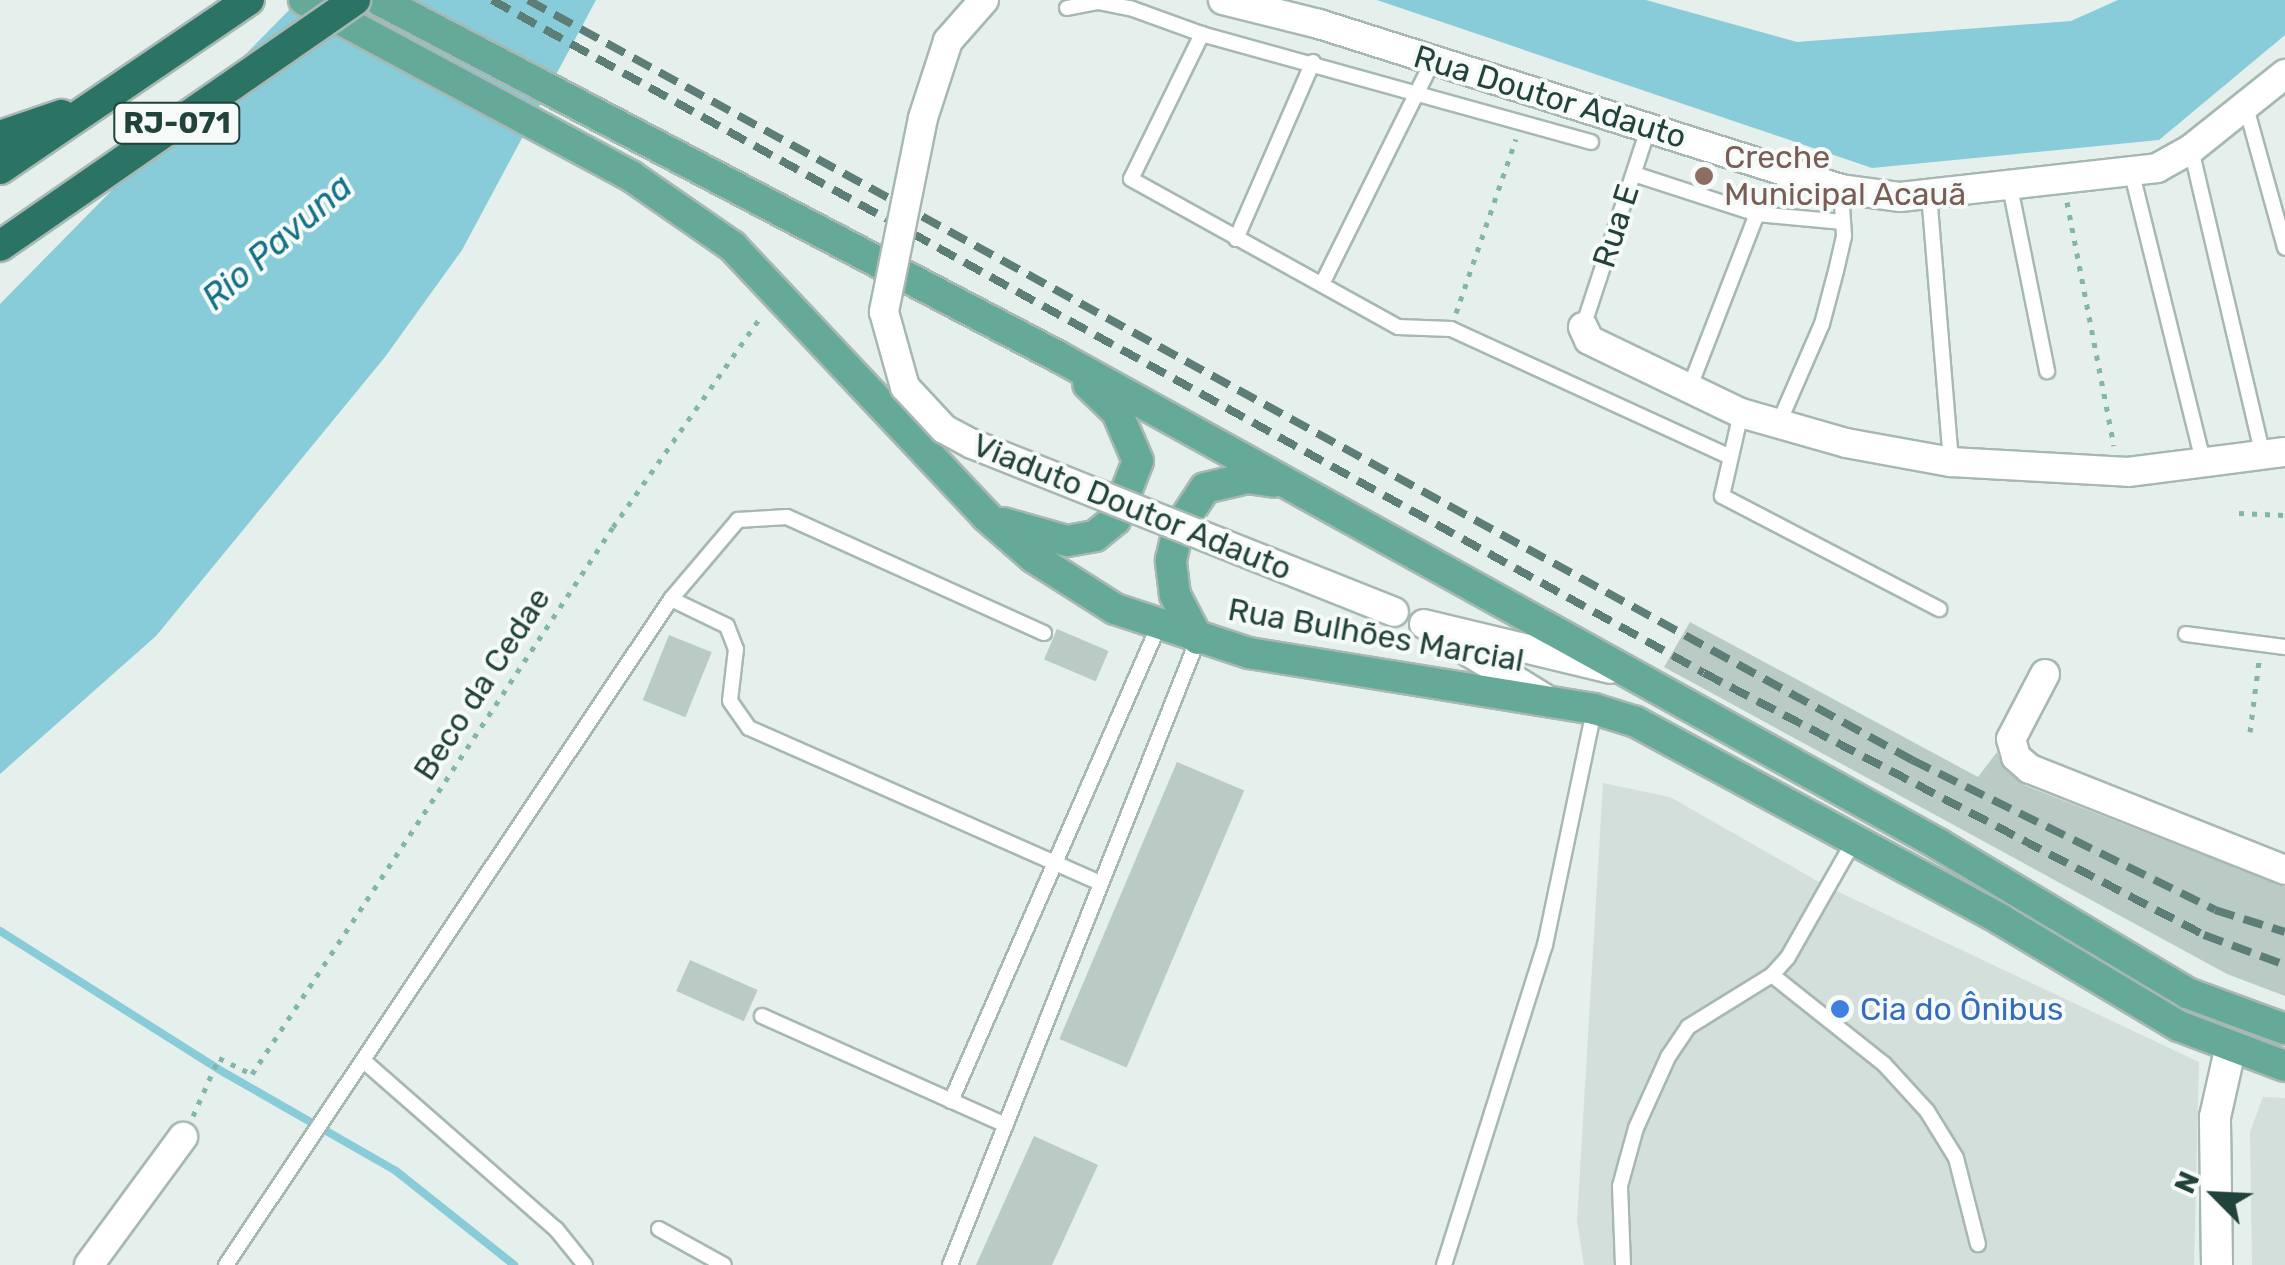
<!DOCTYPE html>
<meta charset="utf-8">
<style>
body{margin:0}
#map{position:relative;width:2285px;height:1265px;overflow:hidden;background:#e5efeb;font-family:Rubik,sans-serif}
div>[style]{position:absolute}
.built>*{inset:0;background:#d3dfda}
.water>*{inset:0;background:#88cbd9}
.stream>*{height:8px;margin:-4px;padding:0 4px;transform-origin:4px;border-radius:4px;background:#88cbd9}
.building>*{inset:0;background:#bacac4;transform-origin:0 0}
.path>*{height:5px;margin-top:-2.5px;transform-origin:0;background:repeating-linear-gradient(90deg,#82b6a6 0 5px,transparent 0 13px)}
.roads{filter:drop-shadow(2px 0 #a7b8b3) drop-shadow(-2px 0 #a7b8b3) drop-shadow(0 2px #a7b8b3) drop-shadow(0 -2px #a7b8b3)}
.lane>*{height:14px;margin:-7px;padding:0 7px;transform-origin:7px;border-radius:7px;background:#fff}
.street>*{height:28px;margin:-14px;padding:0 14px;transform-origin:14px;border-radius:14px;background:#fff}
.secondary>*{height:30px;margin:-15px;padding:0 15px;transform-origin:15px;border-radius:15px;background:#fff}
.primary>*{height:30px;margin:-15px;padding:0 15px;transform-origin:15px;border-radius:15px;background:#65a998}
.highway>*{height:30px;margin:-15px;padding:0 15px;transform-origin:15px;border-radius:15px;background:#2a7365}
.rail>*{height:8px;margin-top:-4px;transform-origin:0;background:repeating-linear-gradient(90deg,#5d7e76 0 20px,transparent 0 30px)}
.bridges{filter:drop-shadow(2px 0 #a7b8b3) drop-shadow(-2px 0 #a7b8b3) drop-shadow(0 2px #a7b8b3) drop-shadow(0 -2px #a7b8b3)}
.street-bridge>*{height:28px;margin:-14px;padding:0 14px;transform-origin:14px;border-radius:14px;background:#fff}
.highway-bridge>*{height:30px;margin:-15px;padding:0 15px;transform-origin:15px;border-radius:15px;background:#2a7365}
.dots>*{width:28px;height:28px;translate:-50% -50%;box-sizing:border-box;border:5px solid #f6fbf9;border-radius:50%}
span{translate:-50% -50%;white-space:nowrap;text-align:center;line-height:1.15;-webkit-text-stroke:8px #f6fbf9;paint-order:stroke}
.shield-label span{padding:2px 8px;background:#f6fbf9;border:2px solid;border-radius:8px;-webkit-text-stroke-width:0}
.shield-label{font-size:30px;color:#22433b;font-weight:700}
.street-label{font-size:32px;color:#22433b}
.education-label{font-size:32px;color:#785e54}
.left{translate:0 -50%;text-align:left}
.shop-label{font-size:32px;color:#366cbe}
.water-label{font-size:35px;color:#157286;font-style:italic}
.north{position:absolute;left:2165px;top:1145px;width:100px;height:100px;-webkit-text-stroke:8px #f6fbf9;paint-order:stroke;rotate:294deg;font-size:28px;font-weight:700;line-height:40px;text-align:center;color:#22433b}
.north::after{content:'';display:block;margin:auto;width:35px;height:45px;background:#22433b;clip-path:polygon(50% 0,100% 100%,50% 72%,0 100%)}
</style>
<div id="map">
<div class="built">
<div style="clip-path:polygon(1603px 783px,1670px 797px,1826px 886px,2199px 1062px,2194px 1265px,1584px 1265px,1577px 1221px)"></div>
<div style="clip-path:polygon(2263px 1097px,2285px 1098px,2285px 1265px,2252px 1265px,2250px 1132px)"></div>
</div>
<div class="water">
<div style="clip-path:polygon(299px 0,596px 0,462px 250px,385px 357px,156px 636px,0 774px,0 304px)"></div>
<div style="clip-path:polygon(1377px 0,1646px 0,1797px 42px,2071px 21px,2118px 0,2285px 0,2285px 35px,2159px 140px,1872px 168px)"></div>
</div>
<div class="stream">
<div style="left:0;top:931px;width:266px;rotate:32.3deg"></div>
<div style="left:225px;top:1073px;width:197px;rotate:29.8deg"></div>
<div style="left:396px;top:1171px;width:151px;rotate:38.5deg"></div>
</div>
<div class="building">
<div style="clip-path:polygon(1690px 622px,1978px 777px,1997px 752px,2004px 769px,2024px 785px,2285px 887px,2285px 996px,2227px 974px,1664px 667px)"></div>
<div style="left:1057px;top:629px;width:56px;height:33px;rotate:23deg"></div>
<div style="left:669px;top:635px;width:46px;height:70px;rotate:22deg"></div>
<div style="left:1177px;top:762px;width:73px;height:301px;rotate:23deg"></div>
<div style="left:690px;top:960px;width:74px;height:34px;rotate:24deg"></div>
<div style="clip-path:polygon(1034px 1136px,1098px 1165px,1052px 1265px,976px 1265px)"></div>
</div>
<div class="path">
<div style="left:2067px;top:202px;width:248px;rotate:79.1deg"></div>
<div style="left:1456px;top:313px;width:184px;rotate:-71deg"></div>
<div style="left:2239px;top:513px;width:46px;rotate:2.5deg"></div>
<div style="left:2250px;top:732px;width:72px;rotate:-82.8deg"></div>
<div style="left:193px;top:1116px;width:64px;rotate:-65.9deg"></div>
<div style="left:219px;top:1058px;width:37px;rotate:26deg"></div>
<div style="left:252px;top:1074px;width:655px;rotate:-56.58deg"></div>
<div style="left:613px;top:527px;width:259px;rotate:-54.9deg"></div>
</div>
<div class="roads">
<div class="lane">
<div style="left:1067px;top:8px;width:32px;rotate:-11deg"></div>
<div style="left:1098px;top:2px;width:33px;rotate:11deg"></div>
<div style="left:1130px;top:8px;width:77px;rotate:19.9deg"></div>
<div style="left:2246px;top:107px;width:146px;rotate:74.5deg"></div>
<div style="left:1591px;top:142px;width:404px;rotate:-164.5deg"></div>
<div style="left:1202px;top:34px;width:161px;rotate:116.1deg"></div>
<div style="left:1131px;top:179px;width:305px;rotate:29deg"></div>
<div style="left:1398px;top:327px;width:53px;rotate:2.2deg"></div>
<div style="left:1451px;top:329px;width:307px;rotate:24.6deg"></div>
<div style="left:2191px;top:149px;width:314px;rotate:76.8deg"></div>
<div style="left:1634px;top:174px;width:129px;rotate:18deg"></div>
<div style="left:1757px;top:214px;width:86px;rotate:5.3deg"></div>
<div style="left:2132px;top:174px;width:299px;rotate:76.1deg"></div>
<div style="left:2010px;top:187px;width:188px;rotate:78.6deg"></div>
<div style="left:1929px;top:194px;width:269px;rotate:85.3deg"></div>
<div style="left:1236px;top:239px;width:193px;rotate:-66.5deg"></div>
<div style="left:1322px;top:284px;width:248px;rotate:-63.6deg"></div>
<div style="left:1583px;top:327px;width:212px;rotate:-71.8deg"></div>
<div style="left:1689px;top:389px;width:188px;rotate:-68.8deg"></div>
<div style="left:1741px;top:413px;width:85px;rotate:102.9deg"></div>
<div style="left:1722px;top:496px;width:245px;rotate:27.5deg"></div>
<div style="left:1778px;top:425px;width:110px;rotate:-66.5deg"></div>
<div style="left:1822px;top:324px;width:55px;rotate:-75.2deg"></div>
<div style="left:1836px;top:271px;width:36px;rotate:-77deg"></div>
<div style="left:1844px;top:236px;width:47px;rotate:-93.7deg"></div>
<div style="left:671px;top:599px;width:62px;rotate:25.7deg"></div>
<div style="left:727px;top:626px;width:25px;rotate:69deg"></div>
<div style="left:736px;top:649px;width:52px;rotate:96.6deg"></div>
<div style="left:730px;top:701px;width:33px;rotate:55deg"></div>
<div style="left:749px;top:728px;width:381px;rotate:23.8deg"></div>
<div style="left:2186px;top:634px;width:100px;rotate:7.5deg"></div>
<div style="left:1772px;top:975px;width:143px;rotate:38.5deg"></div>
<div style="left:1884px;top:1064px;width:64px;rotate:47.5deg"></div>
<div style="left:1927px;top:1111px;width:55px;rotate:58.3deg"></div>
<div style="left:1956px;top:1158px;width:89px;rotate:75.7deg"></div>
<div style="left:762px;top:1016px;width:267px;rotate:24.1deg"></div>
<div style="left:365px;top:1062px;width:254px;rotate:41.2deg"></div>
<div style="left:556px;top:1229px;width:46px;rotate:51.1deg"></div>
<div style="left:951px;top:1101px;width:519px;rotate:-66.4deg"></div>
<div style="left:659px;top:1229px;width:74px;rotate:29deg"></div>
<div style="left:226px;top:1265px;width:801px;rotate:-56.25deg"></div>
<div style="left:671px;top:599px;width:104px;rotate:-49.7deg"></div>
<div style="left:738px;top:520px;width:49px;rotate:-3.5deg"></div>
<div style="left:787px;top:517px;width:282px;rotate:24.3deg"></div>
<div style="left:950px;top:1265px;width:673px;rotate:-68.39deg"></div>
<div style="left:1444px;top:1265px;width:336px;rotate:-72.5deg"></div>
<div style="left:1545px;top:945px;width:240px;rotate:-78.2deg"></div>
<div style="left:1623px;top:1265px;width:79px;rotate:-92.2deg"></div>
<div style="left:1620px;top:1186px;width:60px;rotate:-74.6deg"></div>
<div style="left:1636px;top:1128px;width:78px;rotate:-65.7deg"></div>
<div style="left:1668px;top:1057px;width:36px;rotate:-56deg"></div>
<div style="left:1688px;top:1027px;width:99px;rotate:-31.8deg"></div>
<div style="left:1772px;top:975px;width:24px;rotate:-48deg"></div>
<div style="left:1788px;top:957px;width:136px;rotate:-60.4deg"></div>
</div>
<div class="street">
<div style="left:1223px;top:0;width:99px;rotate:14deg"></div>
<div style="left:1319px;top:24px;width:547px;rotate:17.54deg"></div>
<div style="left:1841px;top:189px;width:60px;rotate:7.7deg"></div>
<div style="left:1900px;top:197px;width:259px;rotate:-6.4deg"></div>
<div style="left:2157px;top:168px;width:39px;rotate:-29deg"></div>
<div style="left:2191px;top:149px;width:120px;rotate:-38.6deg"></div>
<div style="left:1583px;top:327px;width:14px;rotate:65deg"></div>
<div style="left:1589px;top:340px;width:169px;rotate:25.7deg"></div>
<div style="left:1741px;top:413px;width:109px;rotate:15.9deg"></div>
<div style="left:1846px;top:443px;width:107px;rotate:10.3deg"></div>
<div style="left:1951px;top:462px;width:177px;rotate:3.2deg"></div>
<div style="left:2128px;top:472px;width:158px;rotate:-7.3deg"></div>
<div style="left:1424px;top:624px;width:192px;rotate:13.5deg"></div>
<div style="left:1443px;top:636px;width:122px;rotate:31.6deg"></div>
<div style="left:2045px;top:674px;width:73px;rotate:117.6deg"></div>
<div style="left:2011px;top:739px;width:19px;rotate:74deg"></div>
<div style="left:2016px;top:757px;width:18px;rotate:41deg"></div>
<div style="left:2030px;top:769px;width:274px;rotate:21.6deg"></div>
<div style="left:89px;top:1265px;width:159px;rotate:-53.7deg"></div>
</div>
<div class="secondary">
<div style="left:2217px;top:1265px;width:148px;rotate:-90.8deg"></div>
<div style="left:2215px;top:1117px;width:69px;rotate:-77.4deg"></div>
</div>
<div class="primary">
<div style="left:304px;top:0;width:371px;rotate:28.3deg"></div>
<div style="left:631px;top:176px;width:123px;rotate:34.7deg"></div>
<div style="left:732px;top:246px;width:371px;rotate:46.7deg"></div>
<div style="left:986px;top:516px;width:62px;rotate:41.1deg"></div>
<div style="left:1033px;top:557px;width:97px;rotate:32.4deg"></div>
<div style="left:1115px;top:609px;width:141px;rotate:18.2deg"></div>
<div style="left:1249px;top:653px;width:350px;rotate:9.2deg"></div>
<div style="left:1594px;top:709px;width:44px;rotate:17.2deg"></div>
<div style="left:1636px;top:722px;width:414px;rotate:28.4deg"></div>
<div style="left:2000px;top:919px;width:209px;rotate:30.9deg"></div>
<div style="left:2179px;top:1026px;width:113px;rotate:20.7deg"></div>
<div style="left:379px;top:0;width:768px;rotate:27.7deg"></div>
<div style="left:1059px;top:357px;width:1007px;rotate:28.98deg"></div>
<div style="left:1940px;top:845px;width:288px;rotate:30.9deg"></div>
<div style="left:2187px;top:993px;width:104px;rotate:20.2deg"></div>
<div style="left:1003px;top:523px;width:66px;rotate:15.7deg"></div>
<div style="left:1067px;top:541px;width:28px;rotate:-10deg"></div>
<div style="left:1095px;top:536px;width:26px;rotate:-39deg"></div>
<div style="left:1115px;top:520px;width:63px;rotate:-68.7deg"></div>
<div style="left:1138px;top:461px;width:53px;rotate:-113.2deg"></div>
<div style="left:1117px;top:412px;width:40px;rotate:-136deg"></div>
<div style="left:1198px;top:639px;width:50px;rotate:-117.6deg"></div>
<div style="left:1175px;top:595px;width:35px;rotate:-97deg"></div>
<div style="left:1171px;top:560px;width:32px;rotate:-77deg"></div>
<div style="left:1178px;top:529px;width:49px;rotate:-56.6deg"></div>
<div style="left:1205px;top:488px;width:43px;rotate:-13.4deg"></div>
<div style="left:1247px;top:478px;width:27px;rotate:8deg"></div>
</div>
<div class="highway">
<div style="left:0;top:136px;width:65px;rotate:-19deg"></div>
<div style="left:0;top:169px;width:301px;rotate:-34.2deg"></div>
</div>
</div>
<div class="rail">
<div style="left:492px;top:0;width:1386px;rotate:29.04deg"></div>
<div style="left:1704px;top:673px;width:564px;rotate:27.65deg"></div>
<div style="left:2204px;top:935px;width:86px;rotate:20.3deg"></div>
<div style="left:528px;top:0;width:1579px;rotate:28.77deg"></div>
<div style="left:1912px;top:760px;width:338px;rotate:26.3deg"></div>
<div style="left:2215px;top:910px;width:73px;rotate:17.4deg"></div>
</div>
<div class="bridges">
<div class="street-bridge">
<div style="left:984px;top:0;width:55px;rotate:131.3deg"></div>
<div style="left:948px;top:41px;width:81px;rotate:108deg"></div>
<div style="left:923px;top:118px;width:198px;rotate:101.4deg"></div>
<div style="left:884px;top:312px;width:78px;rotate:74.4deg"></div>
<div style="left:905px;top:387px;width:57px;rotate:47.1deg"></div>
<div style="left:944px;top:429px;width:32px;rotate:28deg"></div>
<div style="left:972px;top:444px;width:454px;rotate:21.7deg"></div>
</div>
<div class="highway-bridge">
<div style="left:0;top:246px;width:432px;rotate:-34.7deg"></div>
</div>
</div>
<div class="dots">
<div style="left:1704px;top:176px;background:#8d6e63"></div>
<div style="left:1840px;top:1009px;background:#3f7fe0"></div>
</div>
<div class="shield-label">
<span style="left:177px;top:123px">RJ-071</span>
</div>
<div class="street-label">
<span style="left:1550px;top:97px;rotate:17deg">Rua Doutor Adauto</span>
<span style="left:1616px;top:226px;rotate:-72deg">Rua E</span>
<span style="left:1132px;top:507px;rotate:22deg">Viaduto Doutor Adauto</span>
<span style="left:1376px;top:635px;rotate:10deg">Rua Bulhões Marcial</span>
<span style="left:482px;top:684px;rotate:-57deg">Beco da Cedae</span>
</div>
<div class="education-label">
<span class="left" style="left:1724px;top:176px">Creche<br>Municipal Acauã</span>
</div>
<div class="shop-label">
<span class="left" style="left:1860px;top:1009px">Cia do Ônibus</span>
</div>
<div class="water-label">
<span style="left:277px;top:242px;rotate:-41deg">Rio Pavuna</span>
</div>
<div class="north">N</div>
</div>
